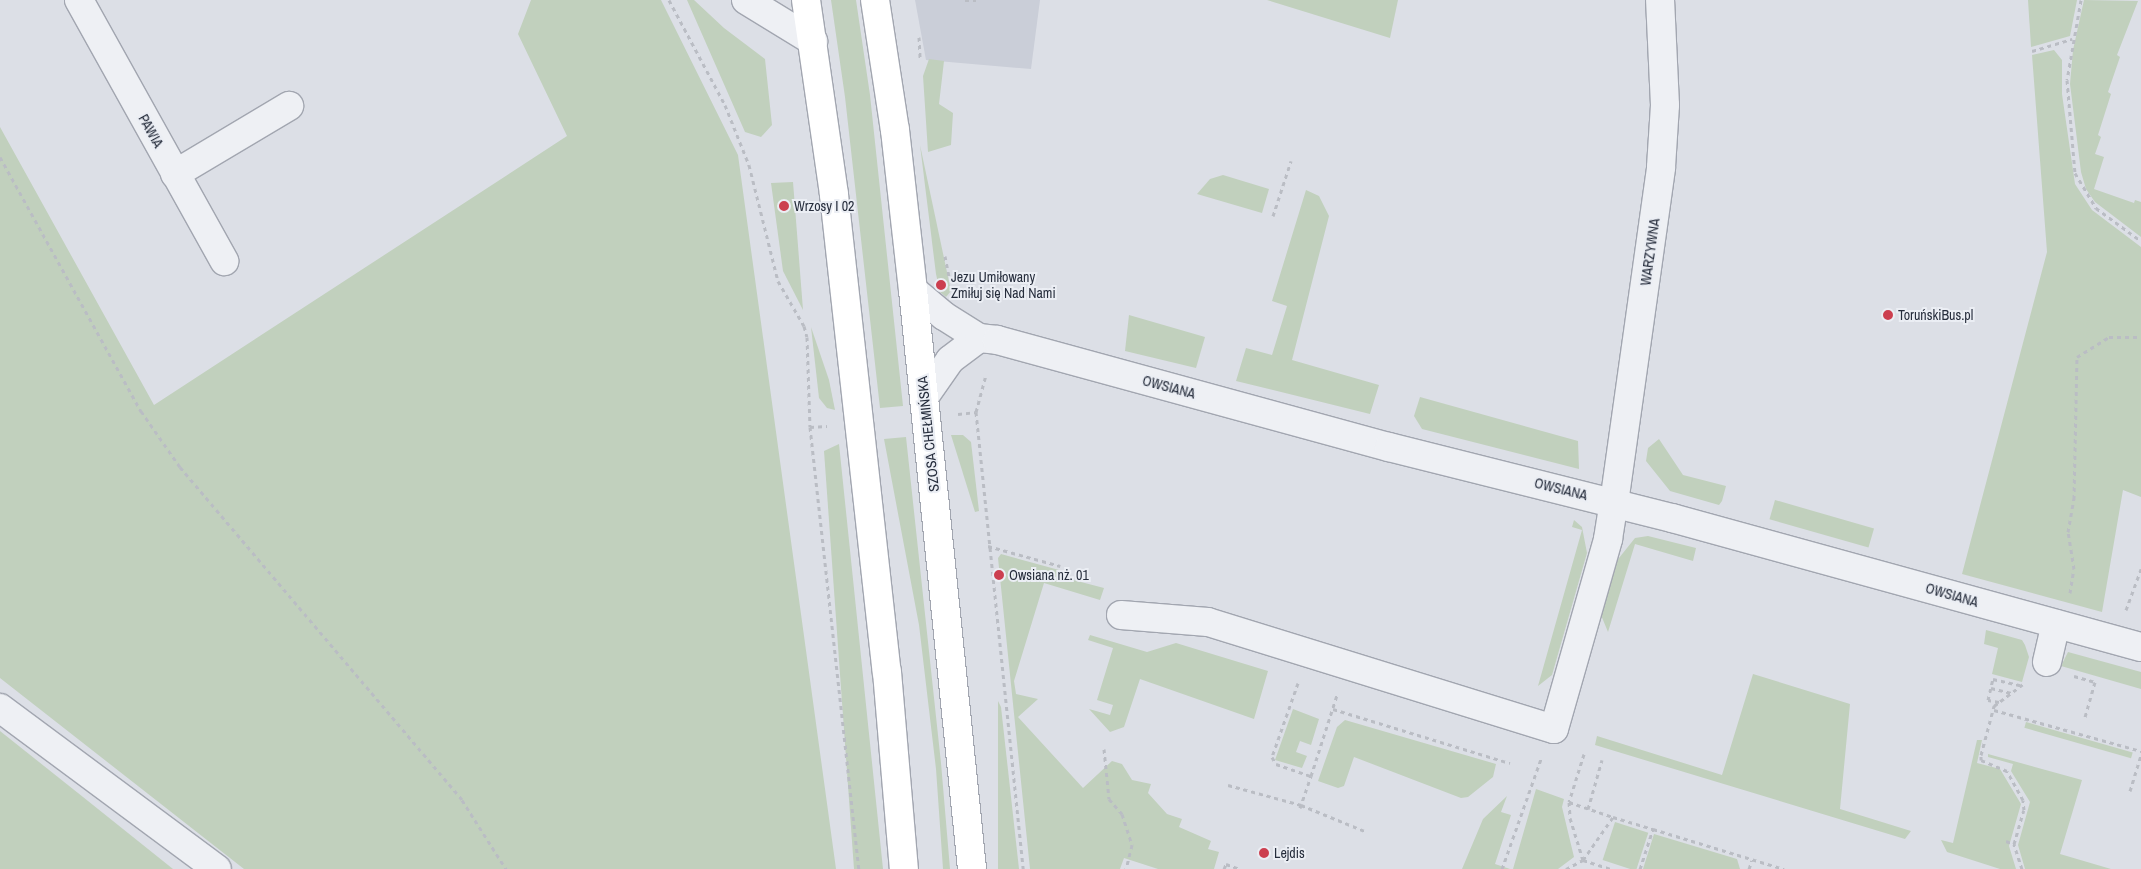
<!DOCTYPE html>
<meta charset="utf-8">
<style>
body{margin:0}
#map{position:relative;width:2141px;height:869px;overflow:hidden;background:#dcdfe6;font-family:"Archivo Narrow",sans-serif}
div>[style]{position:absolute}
.built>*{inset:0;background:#caced8}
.green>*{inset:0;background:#c1d0bd;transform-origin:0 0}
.path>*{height:3px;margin-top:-1.5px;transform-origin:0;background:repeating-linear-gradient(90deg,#babdc4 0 4px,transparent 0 8px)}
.roads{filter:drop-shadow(1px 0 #a2a6b0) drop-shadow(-1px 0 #a2a6b0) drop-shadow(0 1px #a2a6b0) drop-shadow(0 -1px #a2a6b0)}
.minor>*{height:28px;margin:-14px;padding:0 14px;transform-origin:14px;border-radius:14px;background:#eef0f4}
.major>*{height:28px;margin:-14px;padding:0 14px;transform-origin:14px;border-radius:14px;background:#fff}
.dots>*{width:14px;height:14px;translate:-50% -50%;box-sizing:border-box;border:2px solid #ebeef4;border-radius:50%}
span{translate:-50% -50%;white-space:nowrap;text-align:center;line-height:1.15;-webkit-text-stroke:4px #ebeef4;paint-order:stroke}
.street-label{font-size:14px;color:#262d3c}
.poi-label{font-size:14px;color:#262d3c}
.left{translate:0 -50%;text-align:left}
</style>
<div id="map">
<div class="built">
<div style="clip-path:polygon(915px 0,1040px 0,1031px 69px,926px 60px)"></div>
</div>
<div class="green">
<div style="clip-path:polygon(531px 0,661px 0,738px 155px,836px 869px,244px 869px,0 678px,0 127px,154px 405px,567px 136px,518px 34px)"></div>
<div style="clip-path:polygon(687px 0,694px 0,724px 28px,765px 59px,772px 125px,761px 137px,745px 132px)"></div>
<div style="clip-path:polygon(831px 0,856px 0,870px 95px,903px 406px,880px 408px,845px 97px)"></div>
<div style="clip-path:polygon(1267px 0,1398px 0,1390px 38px)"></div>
<div style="clip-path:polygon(2028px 0,2077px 0,2070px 36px,2031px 47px)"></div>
<div style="clip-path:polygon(2084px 0,2138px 1px,2117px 55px,2120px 57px,2108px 92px,2111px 94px,2098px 135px,2101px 137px,2095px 154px,2104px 157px,2094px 189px,2134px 203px,2135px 200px,2141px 202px,2141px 237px,2095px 202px,2086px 189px,2081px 172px,2070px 84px,2073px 50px)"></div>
<div style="clip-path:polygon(2054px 50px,2062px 60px,2062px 94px,2075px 184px,2092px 210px,2141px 247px,2141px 497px,2123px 490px,2102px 612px,1962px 574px,2047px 252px,2032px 55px)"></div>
<div style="clip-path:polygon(929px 59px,944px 61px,939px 104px,953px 113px,951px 145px,928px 152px,923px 76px)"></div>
<div style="clip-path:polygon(920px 145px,951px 291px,946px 297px,940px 292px,936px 274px)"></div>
<div style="clip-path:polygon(1223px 175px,1269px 189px,1262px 213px,1197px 194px,1210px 179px)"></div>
<div style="clip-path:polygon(793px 182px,803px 310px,783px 271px,771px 183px)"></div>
<div style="clip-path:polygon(1306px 190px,1319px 196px,1329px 216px,1292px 360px,1379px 385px,1370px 414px,1236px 381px,1246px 348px,1272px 355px,1287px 306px,1272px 301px)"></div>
<div style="clip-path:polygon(1129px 315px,1205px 337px,1196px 368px,1125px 351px)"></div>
<div style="clip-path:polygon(811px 327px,829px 380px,835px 410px,827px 408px,819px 398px)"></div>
<div style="clip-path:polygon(1420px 397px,1578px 441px,1579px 469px,1422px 429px,1414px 416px)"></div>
<div style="clip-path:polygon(951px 435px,963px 435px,971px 442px,979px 511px,975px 512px)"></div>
<div style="clip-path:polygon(906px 437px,941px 763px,950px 869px,943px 869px,936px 769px,919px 625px,884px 439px)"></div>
<div style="clip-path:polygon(1659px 439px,1683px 475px,1726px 486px,1722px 501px,1719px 505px,1670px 491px,1646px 461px,1648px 448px)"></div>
<div style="clip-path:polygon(839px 444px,883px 869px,854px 869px,824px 451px)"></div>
<div style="left:1775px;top:500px;width:103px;height:20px;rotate:16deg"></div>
<div style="clip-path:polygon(1574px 520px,1582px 527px,1587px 553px,1552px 675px,1538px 686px,1582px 530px,1572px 527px)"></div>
<div style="clip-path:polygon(1648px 536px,1696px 548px,1693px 561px,1635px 544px,1608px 632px,1601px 615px,1615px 563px,1635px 538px)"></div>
<div style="clip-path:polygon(1001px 554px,1059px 570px,1058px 576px,1104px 588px,1100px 600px,1044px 583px,1014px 681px,1016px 694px,1038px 699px,1018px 717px,1083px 788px,1112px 761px,1122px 764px,1132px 780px,1151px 784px,1148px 793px,1167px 814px,1182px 819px,1179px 827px,1211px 841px,1208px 849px,1219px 852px,1214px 869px,1158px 869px,1124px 858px,1120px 869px,1030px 869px,998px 558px)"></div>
<div style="clip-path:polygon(1986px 630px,2022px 640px,2025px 645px,2029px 657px,2022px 682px,1992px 674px,1998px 648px,1984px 644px)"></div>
<div style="clip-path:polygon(1090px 635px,1147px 652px,1176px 643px,1268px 671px,1254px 719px,1140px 679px,1124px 727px,1110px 732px,1089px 709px,1110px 715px,1113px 705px,1097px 700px,1113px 648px,1088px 640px)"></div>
<div style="clip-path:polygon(2068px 652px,2141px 672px,2141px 689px,2061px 666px)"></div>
<div style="clip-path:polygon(1753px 674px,1850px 704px,1840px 809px,1911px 831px,1905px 839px,1595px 745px,1597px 736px,1722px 775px)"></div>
<div style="clip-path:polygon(998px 701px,1001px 707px,1019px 869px,998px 869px)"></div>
<div style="clip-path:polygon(1293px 709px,1319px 719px,1311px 745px,1300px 741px,1296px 752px,1307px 756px,1302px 768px,1275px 760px)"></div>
<div style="clip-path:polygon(1345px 720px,1496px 764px,1493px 777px,1468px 797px,1461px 798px,1354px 757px,1344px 786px,1338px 788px,1318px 781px,1337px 727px)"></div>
<div style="left:2026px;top:722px;width:111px;height:6px;rotate:16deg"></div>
<div style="clip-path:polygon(0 731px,83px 797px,173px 869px,0 869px)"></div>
<div style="clip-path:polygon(1977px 740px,1982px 740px,1977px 763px,2000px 769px,2021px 804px,2009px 846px,2016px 869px,2000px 869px,1947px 852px,1941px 840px,1953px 843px)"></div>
<div style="clip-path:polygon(1988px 754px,2082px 780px,2060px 854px,2111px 869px,2025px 869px,2018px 845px,2030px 802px,2011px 771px,2013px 764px,1988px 757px)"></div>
<div style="clip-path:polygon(1536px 789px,1564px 799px,1562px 807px,1574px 857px,1558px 869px,1513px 869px)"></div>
<div style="clip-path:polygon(1507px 796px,1501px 812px,1511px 815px,1495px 864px,1510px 869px,1462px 869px,1483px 819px)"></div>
<div style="left:1615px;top:822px;width:35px;height:40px;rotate:18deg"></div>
<div style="clip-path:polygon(1654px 834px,1737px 859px,1740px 869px,1643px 869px)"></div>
</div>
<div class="path">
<div style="left:669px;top:0;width:119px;rotate:61.9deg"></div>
<div style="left:725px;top:105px;width:65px;rotate:68.2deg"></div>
<div style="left:749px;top:165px;width:120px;rotate:76deg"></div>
<div style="left:778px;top:281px;width:52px;rotate:60deg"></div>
<div style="left:804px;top:326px;width:11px;rotate:75deg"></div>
<div style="left:807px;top:337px;width:90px;rotate:88.1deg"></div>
<div style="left:810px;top:427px;width:445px;rotate:83.7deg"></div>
<div style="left:965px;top:0;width:11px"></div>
<div style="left:2081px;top:0;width:81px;rotate:99.9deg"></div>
<div style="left:2067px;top:80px;width:93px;rotate:85.1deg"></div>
<div style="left:2075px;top:173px;width:41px;rotate:59deg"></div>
<div style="left:2096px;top:208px;width:56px;rotate:36.3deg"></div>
<div style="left:919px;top:37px;width:22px;rotate:87deg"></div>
<div style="left:2032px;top:51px;width:42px;rotate:-16.7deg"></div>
<div style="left:0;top:157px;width:291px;rotate:61deg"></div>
<div style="left:141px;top:411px;width:68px;rotate:55.1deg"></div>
<div style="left:180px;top:467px;width:436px;rotate:49.7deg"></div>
<div style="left:462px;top:800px;width:82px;rotate:57.5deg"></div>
<div style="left:1273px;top:216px;width:58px;rotate:-71.9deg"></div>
<div style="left:945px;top:256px;width:21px;rotate:79deg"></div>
<div style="left:976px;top:412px;width:39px;rotate:-75deg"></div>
<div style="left:958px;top:414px;width:18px;rotate:-6deg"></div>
<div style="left:976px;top:412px;width:459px;rotate:84.1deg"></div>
<div style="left:810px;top:427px;width:17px;rotate:-3deg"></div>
<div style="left:988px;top:546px;width:75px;rotate:15.5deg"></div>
<div style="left:2070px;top:593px;width:24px;rotate:-81deg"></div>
<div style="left:2074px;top:569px;width:37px;rotate:-99deg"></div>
<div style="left:2068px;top:532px;width:34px;rotate:-80deg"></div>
<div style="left:2074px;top:499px;width:142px;rotate:-88.8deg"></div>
<div style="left:2077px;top:357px;width:38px;rotate:-32deg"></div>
<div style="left:2109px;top:337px;width:32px"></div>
<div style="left:2126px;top:610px;width:44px;rotate:-69.9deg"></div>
<div style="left:2074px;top:676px;width:22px;rotate:16deg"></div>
<div style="left:2095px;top:682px;width:37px;rotate:106deg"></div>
<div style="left:1298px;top:683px;width:78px;rotate:109.4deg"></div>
<div style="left:1272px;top:757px;width:8px;rotate:60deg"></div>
<div style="left:1276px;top:764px;width:37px;rotate:19deg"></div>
<div style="left:1311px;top:776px;width:85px;rotate:-72.2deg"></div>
<div style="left:1991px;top:688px;width:21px;rotate:14deg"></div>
<div style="left:1999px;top:702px;width:11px;rotate:-170deg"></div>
<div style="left:1988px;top:700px;width:22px;rotate:-77deg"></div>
<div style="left:1993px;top:679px;width:28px;rotate:13deg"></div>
<div style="left:1333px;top:709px;width:185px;rotate:17deg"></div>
<div style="left:1994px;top:710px;width:153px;rotate:15.6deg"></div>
<div style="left:1104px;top:749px;width:50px;rotate:84.3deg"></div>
<div style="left:1109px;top:799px;width:20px;rotate:49deg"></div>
<div style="left:1122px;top:814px;width:33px;rotate:72deg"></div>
<div style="left:1132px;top:845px;width:25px;rotate:104deg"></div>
<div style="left:1584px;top:754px;width:50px;rotate:107.4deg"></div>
<div style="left:1569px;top:802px;width:16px;rotate:86deg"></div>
<div style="left:1570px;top:818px;width:44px;rotate:72.8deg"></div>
<div style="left:1583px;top:860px;width:52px;rotate:-55.1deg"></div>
<div style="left:1613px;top:817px;width:42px;rotate:16.7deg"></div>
<div style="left:1228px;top:785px;width:76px;rotate:15.3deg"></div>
<div style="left:1301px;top:805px;width:71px;rotate:22.2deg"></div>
<div style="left:2130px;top:791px;width:37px;rotate:-73deg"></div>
<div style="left:1569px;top:802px;width:46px;rotate:18.8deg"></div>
<div style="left:1300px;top:808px;width:34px;rotate:-71deg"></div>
<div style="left:1588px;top:809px;width:51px;rotate:-74.1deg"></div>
<div style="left:2006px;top:841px;width:9px;rotate:21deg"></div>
<div style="left:1224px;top:869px;width:5px;rotate:-68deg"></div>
<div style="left:1226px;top:864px;width:15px;rotate:20deg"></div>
<div style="left:1502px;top:869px;width:117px;rotate:-70.5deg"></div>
<div style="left:1566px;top:869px;width:19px;rotate:-28deg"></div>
<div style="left:1583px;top:860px;width:29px;rotate:18deg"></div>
<div style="left:1640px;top:869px;width:42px;rotate:-72deg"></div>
<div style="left:1653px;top:829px;width:137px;rotate:17deg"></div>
<div style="left:1749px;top:869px;width:9px;rotate:-72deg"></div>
<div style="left:2022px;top:869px;width:26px;rotate:-108deg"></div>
<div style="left:2014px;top:844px;width:35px;rotate:-74deg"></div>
<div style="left:2024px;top:810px;width:10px;rotate:-96deg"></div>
<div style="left:2023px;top:800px;width:33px;rotate:-119deg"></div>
<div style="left:2007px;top:771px;width:28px;rotate:-157deg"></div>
<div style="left:1981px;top:760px;width:5px;rotate:-90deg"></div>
<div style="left:1981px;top:755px;width:51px;rotate:-75.1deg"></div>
<div style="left:1994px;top:706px;width:38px;rotate:-37deg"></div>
</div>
<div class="roads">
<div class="minor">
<div style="left:79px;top:0;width:299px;rotate:60.9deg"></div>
<div style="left:746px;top:0;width:79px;rotate:31.5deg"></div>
<div style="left:175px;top:174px;width:133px;rotate:-30.8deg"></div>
<div style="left:913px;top:290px;width:40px;rotate:40deg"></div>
<div style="left:944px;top:316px;width:41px;rotate:32.2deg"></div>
<div style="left:979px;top:338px;width:36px;rotate:143deg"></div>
<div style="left:950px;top:360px;width:44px;rotate:124.8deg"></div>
<div style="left:979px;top:338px;width:18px;rotate:6deg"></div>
<div style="left:997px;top:340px;width:406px;rotate:15.3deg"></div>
<div style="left:1389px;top:447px;width:292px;rotate:14.1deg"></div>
<div style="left:1672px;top:518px;width:486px;rotate:15.4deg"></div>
<div style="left:1121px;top:615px;width:87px;rotate:4.6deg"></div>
<div style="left:1208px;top:622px;width:362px;rotate:17.2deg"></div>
<div style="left:1554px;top:729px;width:198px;rotate:-74.1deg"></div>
<div style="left:1608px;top:539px;width:36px;rotate:-81deg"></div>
<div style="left:1614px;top:503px;width:339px;rotate:-82deg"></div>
<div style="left:1661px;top:167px;width:62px;rotate:-86.3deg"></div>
<div style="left:1665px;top:105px;width:105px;rotate:-92.7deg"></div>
<div style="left:2047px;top:662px;width:39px;rotate:-77deg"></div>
<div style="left:0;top:708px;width:270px;rotate:36.6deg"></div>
</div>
<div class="major">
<div style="left:806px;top:0;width:197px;rotate:81.8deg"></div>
<div style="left:834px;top:195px;width:480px;rotate:83.7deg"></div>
<div style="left:887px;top:672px;width:198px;rotate:85.1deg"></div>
<div style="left:875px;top:0;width:132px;rotate:81.3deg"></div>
<div style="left:895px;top:130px;width:161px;rotate:83.6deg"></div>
<div style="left:913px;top:290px;width:582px;rotate:84.18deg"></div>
</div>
</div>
<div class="dots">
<div style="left:784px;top:206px;background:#cc3f4f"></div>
<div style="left:941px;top:285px;background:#cc3f4f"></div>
<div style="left:1888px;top:315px;background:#cc3f4f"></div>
<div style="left:999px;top:575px;background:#cc3f4f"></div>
<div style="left:1264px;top:853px;background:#cc3f4f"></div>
</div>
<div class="street-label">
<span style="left:151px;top:131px;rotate:61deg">PAWIA</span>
<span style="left:1650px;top:252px;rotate:-82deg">WARZYWNA</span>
<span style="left:1169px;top:387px;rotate:15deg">OWSIANA</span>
<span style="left:928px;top:434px;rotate:-96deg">SZOSA CHEŁMIŃSKA</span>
<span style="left:1561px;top:489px;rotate:14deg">OWSIANA</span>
<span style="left:1952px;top:595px;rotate:16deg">OWSIANA</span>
</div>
<div class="poi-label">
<span class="left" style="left:794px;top:206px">Wrzosy I 02</span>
<span class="left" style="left:951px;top:285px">Jezu Umiłowany<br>Zmiłuj się Nad Nami</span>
<span class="left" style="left:1898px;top:315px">ToruńskiBus.pl</span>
<span class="left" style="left:1009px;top:575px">Owsiana nż. 01</span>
<span class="left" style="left:1274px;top:853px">Lejdis</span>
</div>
</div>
